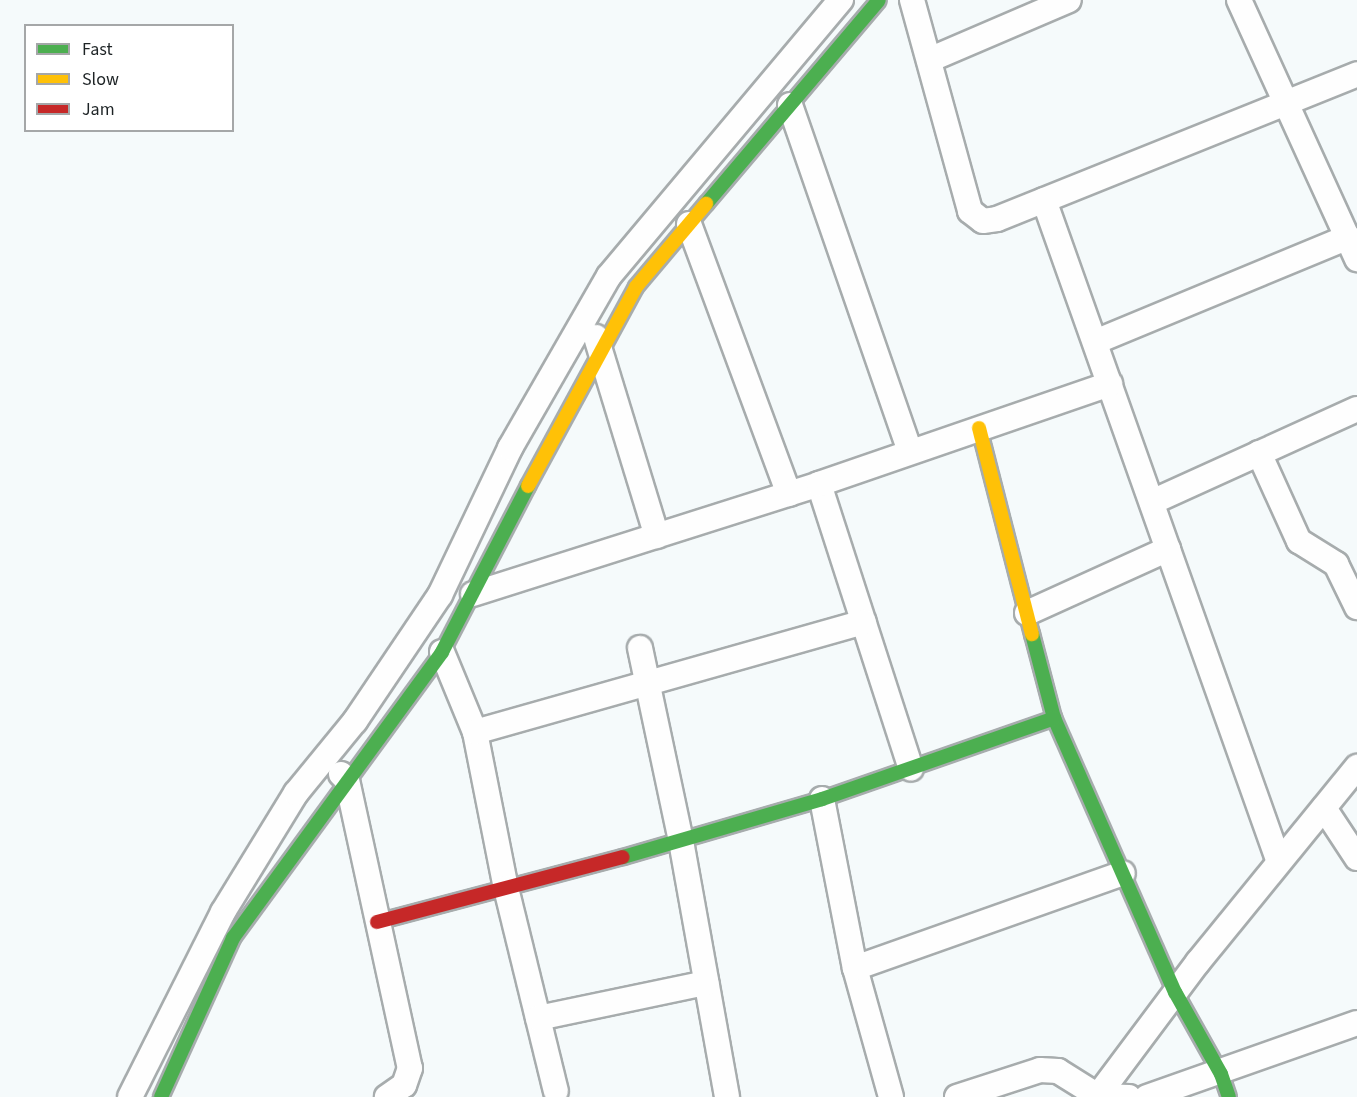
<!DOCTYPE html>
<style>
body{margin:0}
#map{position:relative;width:1357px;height:1097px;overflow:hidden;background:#f5fafb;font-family:"Source Sans 3",sans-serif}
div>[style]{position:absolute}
.roads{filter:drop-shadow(2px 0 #a7acad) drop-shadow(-2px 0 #a7acad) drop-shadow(0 2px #a7acad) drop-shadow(0 -2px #a7acad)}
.street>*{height:24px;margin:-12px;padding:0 12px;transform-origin:12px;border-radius:12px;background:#fefefe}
.fast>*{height:14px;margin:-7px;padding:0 7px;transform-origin:7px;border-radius:7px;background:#4caf50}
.slow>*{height:14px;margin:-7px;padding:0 7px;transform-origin:7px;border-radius:7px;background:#ffc107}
.jam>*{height:14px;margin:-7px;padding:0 7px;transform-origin:7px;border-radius:7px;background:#c62828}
span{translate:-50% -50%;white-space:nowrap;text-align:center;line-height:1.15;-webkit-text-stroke:4.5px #fff;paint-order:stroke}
.legend{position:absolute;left:24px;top:24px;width:210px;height:108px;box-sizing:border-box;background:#fff;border:2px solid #a5a7a8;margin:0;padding:8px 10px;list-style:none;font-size:18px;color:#1d2325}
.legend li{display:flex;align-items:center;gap:12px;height:30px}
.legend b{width:30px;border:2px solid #a5a7a8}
</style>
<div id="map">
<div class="roads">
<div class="street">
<div style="left:912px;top:0;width:219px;rotate:74.6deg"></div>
<div style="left:970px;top:211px;width:16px;rotate:38deg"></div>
<div style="left:983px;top:221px;width:14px;rotate:-8deg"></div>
<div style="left:997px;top:219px;width:388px;rotate:-21.9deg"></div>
<div style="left:1239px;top:0;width:285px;rotate:65.5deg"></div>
<div style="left:929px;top:60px;width:152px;rotate:-23.2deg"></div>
<div style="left:790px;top:105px;width:367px;rotate:70.9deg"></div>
<div style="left:1044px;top:200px;width:702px;rotate:70.46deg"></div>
<div style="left:689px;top:224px;width:288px;rotate:69.7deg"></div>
<div style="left:596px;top:337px;width:208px;rotate:73deg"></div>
<div style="left:1095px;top:342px;width:274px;rotate:-22.5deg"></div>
<div style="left:1259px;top:453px;width:97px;rotate:65.6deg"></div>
<div style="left:1299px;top:541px;width:44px;rotate:31.9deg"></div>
<div style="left:1336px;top:564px;width:48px;rotate:64deg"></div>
<div style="left:819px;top:484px;width:299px;rotate:72.1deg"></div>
<div style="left:1152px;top:502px;width:225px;rotate:-24.4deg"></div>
<div style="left:473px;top:594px;width:363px;rotate:-17.6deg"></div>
<div style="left:819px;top:484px;width:308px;rotate:-19deg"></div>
<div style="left:1027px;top:613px;width:155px;rotate:-24.4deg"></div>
<div style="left:640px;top:648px;width:197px;rotate:78deg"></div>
<div style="left:681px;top:841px;width:260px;rotate:79.8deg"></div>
<div style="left:442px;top:652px;width:87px;rotate:67.6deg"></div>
<div style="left:475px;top:732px;width:159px;rotate:78.8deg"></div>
<div style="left:506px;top:888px;width:209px;rotate:76.2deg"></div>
<div style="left:475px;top:732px;width:404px;rotate:-15.8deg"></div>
<div style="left:341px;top:774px;width:8px;rotate:45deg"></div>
<div style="left:347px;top:780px;width:295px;rotate:77.7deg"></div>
<div style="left:410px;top:1068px;width:18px;rotate:109deg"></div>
<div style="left:404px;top:1085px;width:21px;rotate:145deg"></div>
<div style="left:822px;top:799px;width:172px;rotate:79deg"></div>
<div style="left:855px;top:968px;width:134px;rotate:74.4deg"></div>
<div style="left:1324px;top:808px;width:60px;rotate:56.6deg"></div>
<div style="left:855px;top:968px;width:284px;rotate:-19.5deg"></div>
<div style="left:538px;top:1018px;width:172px;rotate:-11.8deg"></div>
<div style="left:130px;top:1097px;width:207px;rotate:-63.3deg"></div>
<div style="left:223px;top:912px;width:140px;rotate:-58.5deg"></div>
<div style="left:296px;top:793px;width:93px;rotate:-50.7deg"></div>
<div style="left:355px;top:721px;width:152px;rotate:-56deg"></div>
<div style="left:440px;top:595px;width:163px;rotate:-64.5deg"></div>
<div style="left:510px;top:448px;width:198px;rotate:-60.1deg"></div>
<div style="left:609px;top:276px;width:361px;rotate:-50deg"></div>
<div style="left:957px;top:1097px;width:87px;rotate:-18deg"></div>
<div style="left:1040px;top:1070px;width:18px;rotate:3deg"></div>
<div style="left:1058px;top:1071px;width:47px;rotate:32deg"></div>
<div style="left:1098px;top:1096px;width:31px;rotate:2deg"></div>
<div style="left:1097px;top:1097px;width:169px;rotate:-53.2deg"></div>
<div style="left:1198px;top:962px;width:252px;rotate:-50.8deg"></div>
<div style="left:1147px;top:1097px;width:223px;rotate:-19.4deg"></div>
</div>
<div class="fast">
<div style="left:706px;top:204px;width:267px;rotate:-49.7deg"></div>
<div style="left:1032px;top:634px;width:87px;rotate:75.3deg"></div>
<div style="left:1054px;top:718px;width:300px;rotate:66.2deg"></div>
<div style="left:1175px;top:992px;width:94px;rotate:60.7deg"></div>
<div style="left:1221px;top:1074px;width:24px;rotate:71deg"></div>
<div style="left:623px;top:857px;width:207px;rotate:-16.2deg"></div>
<div style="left:822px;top:799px;width:246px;rotate:-19.2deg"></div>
<div style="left:161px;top:1097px;width:175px;rotate:-65.6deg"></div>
<div style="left:233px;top:938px;width:354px;rotate:-53.8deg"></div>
<div style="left:442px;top:652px;width:187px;rotate:-62.6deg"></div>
</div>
<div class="slow">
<div style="left:979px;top:428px;width:213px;rotate:75.6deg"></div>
<div style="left:528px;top:486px;width:226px;rotate:-61.5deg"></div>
<div style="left:636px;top:287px;width:109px;rotate:-49.9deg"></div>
</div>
<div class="jam">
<div style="left:377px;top:922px;width:254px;rotate:-14.8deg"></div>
</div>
</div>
<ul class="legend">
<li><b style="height:8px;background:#4caf50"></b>Fast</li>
<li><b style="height:8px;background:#ffc107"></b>Slow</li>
<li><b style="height:8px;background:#c62828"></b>Jam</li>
</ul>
</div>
